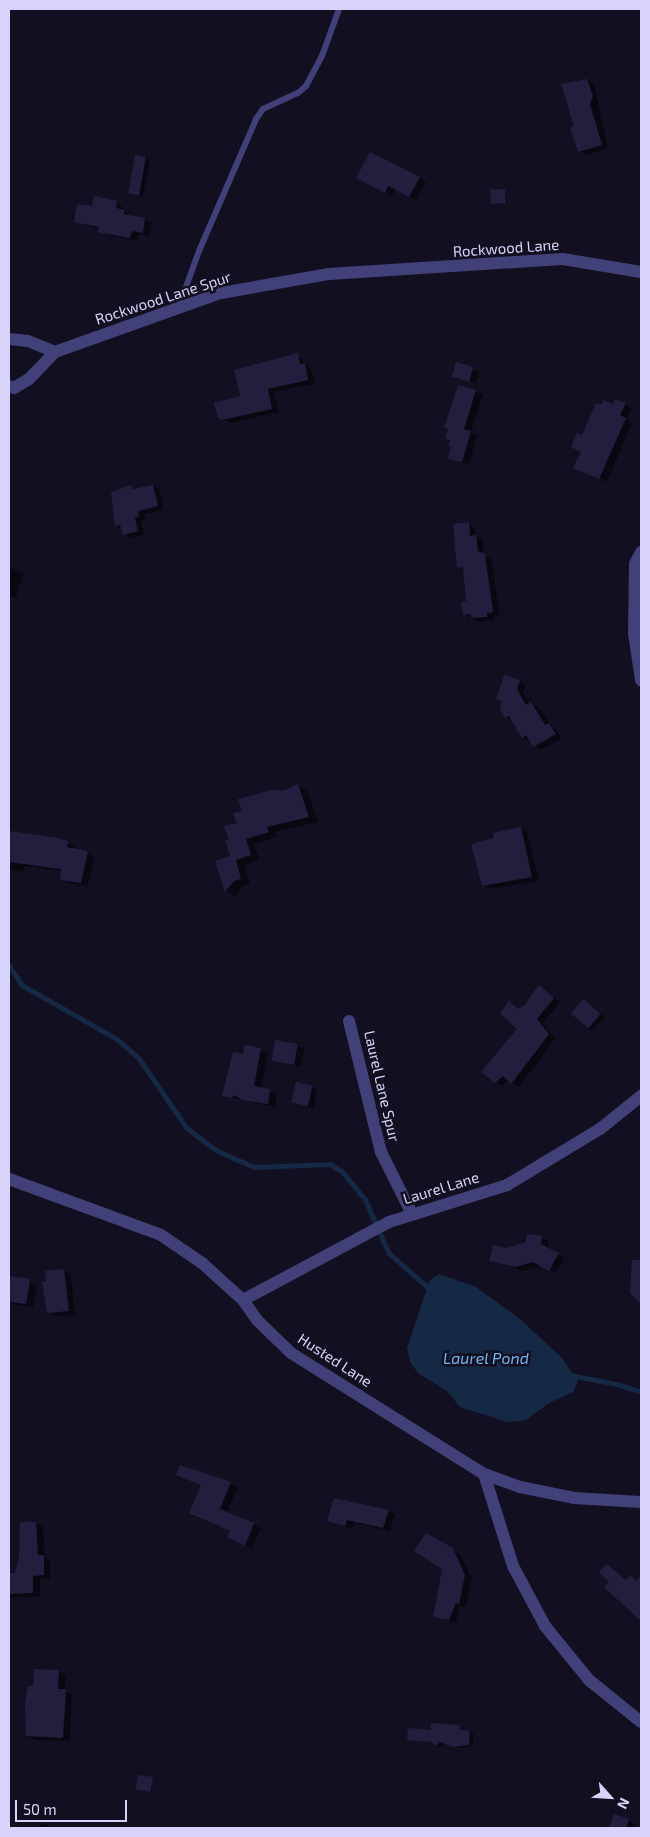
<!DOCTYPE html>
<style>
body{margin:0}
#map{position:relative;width:650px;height:1837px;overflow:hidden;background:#121020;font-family:"Exo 2",sans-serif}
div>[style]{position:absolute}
.water>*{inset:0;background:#152844}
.shadow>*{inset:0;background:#0007;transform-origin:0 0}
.stream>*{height:4.5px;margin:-2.25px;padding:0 2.25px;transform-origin:2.25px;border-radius:2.25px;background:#152844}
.building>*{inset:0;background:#241e3e;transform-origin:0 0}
.lane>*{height:6px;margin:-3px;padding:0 3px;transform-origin:3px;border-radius:3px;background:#424079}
.street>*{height:12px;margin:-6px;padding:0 6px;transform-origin:6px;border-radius:6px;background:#424079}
span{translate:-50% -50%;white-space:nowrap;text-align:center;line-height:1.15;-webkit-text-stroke:5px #121020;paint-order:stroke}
.street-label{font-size:15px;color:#d8d3fa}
.water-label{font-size:16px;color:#6eb4ee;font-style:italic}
.frame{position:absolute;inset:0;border:10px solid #d8d3fa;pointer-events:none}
.north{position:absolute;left:585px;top:1772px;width:50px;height:50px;-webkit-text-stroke:4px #121020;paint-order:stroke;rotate:116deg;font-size:14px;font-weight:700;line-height:20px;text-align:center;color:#d8d3fa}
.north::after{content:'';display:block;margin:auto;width:18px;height:22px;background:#d8d3fa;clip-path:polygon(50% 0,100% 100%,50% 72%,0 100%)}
.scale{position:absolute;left:15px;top:1800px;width:112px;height:22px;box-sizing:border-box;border:2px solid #d8d3fa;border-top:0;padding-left:6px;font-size:15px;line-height:18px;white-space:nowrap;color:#d8d3fa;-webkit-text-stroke:4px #121020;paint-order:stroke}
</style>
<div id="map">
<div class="water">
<div style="clip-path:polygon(439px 1274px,476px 1287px,520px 1319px,561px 1357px,578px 1381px,573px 1392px,549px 1403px,526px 1420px,507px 1422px,460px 1407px,447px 1391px,418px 1373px,410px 1362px,407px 1348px,430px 1280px)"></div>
</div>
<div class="shadow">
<div style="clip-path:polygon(587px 80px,594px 84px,608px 148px,586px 155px,579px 151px,576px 127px)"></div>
<div style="clip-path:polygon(371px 153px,426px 182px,417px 200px,396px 189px,392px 196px,358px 178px)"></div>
<div style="clip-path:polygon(136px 156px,150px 160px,143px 197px,130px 192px)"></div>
<div style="clip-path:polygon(505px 190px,507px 203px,492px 203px)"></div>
<div style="clip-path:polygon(117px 202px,131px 217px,152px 223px,149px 236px,139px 234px,137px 241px,106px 235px,99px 229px,75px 221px,93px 208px)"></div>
<div style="clip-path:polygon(298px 355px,311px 369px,315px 384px,274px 392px,279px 412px,230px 423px,219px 417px)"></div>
<div style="left:457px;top:364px;width:24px;height:12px;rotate:19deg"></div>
<div style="clip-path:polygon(476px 391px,483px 395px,471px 432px,477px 436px,469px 465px,449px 458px,452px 447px,446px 438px)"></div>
<div style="clip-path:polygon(625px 404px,632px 408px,627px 420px,632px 423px,607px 482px,582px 471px,582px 437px,602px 407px)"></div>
<div style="clip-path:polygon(153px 486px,160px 490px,164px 510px,144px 514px,146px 520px,141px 521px,144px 535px,131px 538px,117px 525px,113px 491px)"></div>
<div style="clip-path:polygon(468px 524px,475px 528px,476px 537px,483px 540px,484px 555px,491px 559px,500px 615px,493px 616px,494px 620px,479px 622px,464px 614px,467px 602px,464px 570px,459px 567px)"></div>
<div style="clip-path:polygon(9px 567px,23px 573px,16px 598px,9px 596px)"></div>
<div style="clip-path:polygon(519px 681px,526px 685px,523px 693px,530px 704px,538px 707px,562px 738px,541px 750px,523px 737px,513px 721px,506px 717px)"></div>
<div style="clip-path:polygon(298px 786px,307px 791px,318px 822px,275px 832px,277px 837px,254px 844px,259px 860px,245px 865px,250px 884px,243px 886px,235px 896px,226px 891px,217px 862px,231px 857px,231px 840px,239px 824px,283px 792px)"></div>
<div style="clip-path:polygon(520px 828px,527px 832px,539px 881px,490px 889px,483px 885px,496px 838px)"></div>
<div style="clip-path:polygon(9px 832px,58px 839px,74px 846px,74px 849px,94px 856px,88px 886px,68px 883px,61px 879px,62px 871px,25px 866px,24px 872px,9px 869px)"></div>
<div style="clip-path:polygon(539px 987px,560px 1002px,543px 1023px,555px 1039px,519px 1087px,509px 1080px,502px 1086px,496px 1082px,519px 1029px,510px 1003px,519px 1009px)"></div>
<div style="clip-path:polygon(584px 1001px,605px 1017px,592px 1031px,588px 1028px)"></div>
<div style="left:276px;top:1041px;width:30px;height:19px;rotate:15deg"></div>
<div style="clip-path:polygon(245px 1046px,268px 1053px,261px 1089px,277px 1094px,275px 1107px,223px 1096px)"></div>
<div style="clip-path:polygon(313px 1087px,317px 1090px,314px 1108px,294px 1102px)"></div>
<div style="clip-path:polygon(542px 1237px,548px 1241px,548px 1249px,565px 1258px,556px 1273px,541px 1266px,524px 1271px,491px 1260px,506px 1249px)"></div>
<div style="clip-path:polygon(64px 1271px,71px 1275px,75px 1315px,55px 1316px,48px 1312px,47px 1283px)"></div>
<div style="clip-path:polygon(9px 1277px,37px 1285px,33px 1308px,9px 1303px)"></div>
<div style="clip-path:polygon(181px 1466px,238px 1487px,227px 1513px,261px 1528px,252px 1548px,235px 1541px,231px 1532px,192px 1515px,202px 1485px)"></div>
<div style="clip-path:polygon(388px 1511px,395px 1515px,390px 1531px,354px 1523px,352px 1529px,329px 1520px)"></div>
<div style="clip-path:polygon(36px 1523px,43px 1527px,45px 1557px,50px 1560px,50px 1579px,40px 1579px,40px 1597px,9px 1597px,9px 1574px,16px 1574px)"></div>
<div style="clip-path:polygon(427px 1534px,460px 1554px,472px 1579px,466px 1607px,459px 1607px,456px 1623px,434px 1616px,443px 1568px)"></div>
<div style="clip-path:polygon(607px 1566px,627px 1580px,630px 1577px,638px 1581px,641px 1578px,641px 1620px,605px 1587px,611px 1582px)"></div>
<div style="clip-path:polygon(35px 1670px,59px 1671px,66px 1675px,65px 1691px,72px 1694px,70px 1741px,34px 1740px,27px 1736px)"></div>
<div style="clip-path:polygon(459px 1727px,474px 1734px,473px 1746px,459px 1748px,445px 1744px,440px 1748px,434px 1743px,408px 1739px)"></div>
<div style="clip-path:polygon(152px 1778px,152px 1792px,139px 1790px)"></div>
<div style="clip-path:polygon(615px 1815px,636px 1824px,634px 1828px,611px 1828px)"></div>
<div style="clip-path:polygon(42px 1822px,49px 1826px,52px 1828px,38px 1828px)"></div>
</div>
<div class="stream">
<div style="left:9px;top:965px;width:24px;rotate:57deg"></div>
<div style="left:22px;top:985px;width:109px;rotate:29.6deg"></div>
<div style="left:117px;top:1039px;width:29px;rotate:41deg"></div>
<div style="left:139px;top:1058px;width:85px;rotate:55.6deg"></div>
<div style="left:187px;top:1128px;width:36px;rotate:37deg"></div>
<div style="left:216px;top:1150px;width:42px;rotate:24.1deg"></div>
<div style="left:254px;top:1167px;width:76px;rotate:-2.3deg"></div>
<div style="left:330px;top:1164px;width:15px;rotate:32deg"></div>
<div style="left:343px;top:1172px;width:35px;rotate:51deg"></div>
<div style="left:365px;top:1199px;width:59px;rotate:66deg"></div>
<div style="left:389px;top:1253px;width:56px;rotate:41.4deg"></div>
<div style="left:570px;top:1375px;width:48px;rotate:10.8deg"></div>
<div style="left:617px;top:1384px;width:25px;rotate:18deg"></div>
</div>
<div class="building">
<div style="clip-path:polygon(587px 79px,593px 96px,590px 104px,602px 145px,578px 152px,570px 128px,574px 126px,561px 84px)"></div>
<div style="clip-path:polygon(370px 152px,420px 177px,409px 197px,388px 186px,385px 193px,356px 178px)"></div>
<div style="left:135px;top:155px;width:11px;height:39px;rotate:10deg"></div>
<div style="left:505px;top:189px;width:14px;height:15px;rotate:86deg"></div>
<div style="clip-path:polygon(94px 196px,117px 201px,116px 208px,125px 210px,124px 214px,145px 218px,143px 233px,132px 231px,130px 238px,97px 232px,99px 227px,74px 222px,77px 204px,92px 206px)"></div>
<div style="clip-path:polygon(298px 353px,300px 364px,305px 363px,308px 380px,268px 389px,272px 409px,222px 420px,218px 418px,214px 403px,240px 396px,234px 370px)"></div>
<div style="left:456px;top:362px;width:18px;height:15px;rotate:16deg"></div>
<div style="clip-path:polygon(458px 385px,476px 390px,464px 429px,471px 431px,462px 462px,448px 459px,451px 447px,448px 446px,450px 440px,445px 439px,448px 429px,444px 428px)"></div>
<div style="clip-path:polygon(615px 399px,626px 403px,620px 415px,626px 418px,599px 479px,573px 468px,581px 452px,571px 447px,577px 433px,582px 435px,596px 403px,601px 405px,603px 400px,613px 404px)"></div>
<div style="clip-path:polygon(131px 485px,132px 489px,153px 485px,158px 506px,138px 511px,139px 516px,135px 518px,138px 531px,123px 535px,120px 525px,115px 526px,111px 492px)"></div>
<div style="clip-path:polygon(469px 522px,470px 536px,476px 535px,478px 551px,485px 554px,493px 612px,487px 613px,487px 617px,471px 618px,471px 614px,463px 615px,461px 602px,466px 601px,463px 567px,457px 568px,453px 524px)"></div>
<div style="clip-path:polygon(504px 675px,520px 680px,517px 689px,526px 705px,531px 702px,545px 725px,549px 723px,556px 734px,533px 747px,526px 735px,522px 738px,509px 716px,505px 718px,500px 709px,502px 701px,496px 699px)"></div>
<div style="clip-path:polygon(298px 784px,309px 817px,267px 827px,269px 832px,246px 839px,251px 855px,236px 860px,241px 879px,234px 881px,225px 892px,215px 861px,230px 856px,225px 840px,229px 839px,224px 826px,237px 823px,233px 814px,242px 811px,238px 799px,272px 790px,283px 791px)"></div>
<div style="clip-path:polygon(521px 827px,532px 877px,482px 886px,471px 844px,494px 838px,493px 833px)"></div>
<div style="clip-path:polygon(9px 831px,58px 838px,68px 841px,67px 847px,88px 851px,81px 883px,60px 880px,61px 869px,9px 862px)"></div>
<div style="clip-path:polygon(539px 985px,554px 998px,537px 1019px,549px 1034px,511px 1084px,503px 1076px,495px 1083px,481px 1072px,517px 1029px,500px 1013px,509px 1001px,518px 1009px,524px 1005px)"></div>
<div style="left:583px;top:999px;width:23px;height:19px;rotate:40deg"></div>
<div style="left:275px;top:1040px;width:23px;height:21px;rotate:10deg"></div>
<div style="clip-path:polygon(244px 1045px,261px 1048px,254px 1086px,270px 1089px,268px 1104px,242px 1100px,235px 1095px,231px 1098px,222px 1096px,233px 1052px,243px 1054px)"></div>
<div style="left:296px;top:1082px;width:17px;height:21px;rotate:13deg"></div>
<div style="clip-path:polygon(527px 1234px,542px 1236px,541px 1244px,559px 1253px,549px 1271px,533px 1262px,516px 1267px,489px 1261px,493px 1245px,506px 1248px,526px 1242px)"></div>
<div style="clip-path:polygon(632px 1260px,641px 1260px,641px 1304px,630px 1293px)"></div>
<div style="clip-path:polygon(64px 1269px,69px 1311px,47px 1313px,42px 1281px,46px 1282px,45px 1271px)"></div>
<div style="clip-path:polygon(9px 1276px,30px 1279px,26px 1304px,9px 1302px)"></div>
<div style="clip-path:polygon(180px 1465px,231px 1482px,220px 1509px,254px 1523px,245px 1546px,227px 1537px,230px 1531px,189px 1513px,201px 1485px,176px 1475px)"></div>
<div style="clip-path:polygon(334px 1498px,389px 1510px,383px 1528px,347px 1520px,345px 1526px,327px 1521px)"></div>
<div style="clip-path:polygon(20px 1522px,36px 1522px,38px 1555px,44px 1555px,44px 1575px,33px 1576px,33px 1593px,9px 1594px,9px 1573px,15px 1573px,19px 1557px)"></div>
<div style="clip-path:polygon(426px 1533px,453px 1548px,465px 1575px,459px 1604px,456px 1603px,449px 1620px,433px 1617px,442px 1569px,414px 1551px)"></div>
<div style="clip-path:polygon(607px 1564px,626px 1580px,630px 1575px,636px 1581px,641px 1576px,641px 1621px,604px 1587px,609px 1582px,599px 1572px)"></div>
<div style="clip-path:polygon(34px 1669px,59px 1670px,58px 1689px,66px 1689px,63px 1738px,26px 1736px,25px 1704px,28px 1686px,33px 1686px)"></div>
<div style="clip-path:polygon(431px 1723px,460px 1725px,459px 1729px,470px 1731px,469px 1745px,453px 1747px,440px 1742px,436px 1746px,431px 1742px,407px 1740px,408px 1728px,431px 1730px)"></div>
<div style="left:138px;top:1775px;width:15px;height:15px;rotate:8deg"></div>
<div style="clip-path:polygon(614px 1814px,629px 1819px,626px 1828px,609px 1828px)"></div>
</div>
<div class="lane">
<div style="left:178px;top:309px;width:62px;rotate:-70.1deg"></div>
<div style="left:199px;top:251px;width:144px;rotate:-66.6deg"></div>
<div style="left:256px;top:119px;width:12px;rotate:-55deg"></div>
<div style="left:263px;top:109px;width:38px;rotate:-25deg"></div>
<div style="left:298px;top:93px;width:11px;rotate:-41deg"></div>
<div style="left:306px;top:86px;width:34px;rotate:-62deg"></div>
<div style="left:322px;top:56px;width:50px;rotate:-70.1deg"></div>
</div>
<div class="street">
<div style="left:9px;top:339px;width:19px;rotate:6deg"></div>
<div style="left:28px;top:341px;width:29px;rotate:22deg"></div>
<div style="left:9px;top:386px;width:5px;rotate:22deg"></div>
<div style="left:14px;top:388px;width:17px;rotate:-31deg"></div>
<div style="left:29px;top:379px;width:37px;rotate:-46deg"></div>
<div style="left:55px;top:352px;width:176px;rotate:-19.6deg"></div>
<div style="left:221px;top:293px;width:110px;rotate:-10deg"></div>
<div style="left:329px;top:274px;width:234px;rotate:-3.7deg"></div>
<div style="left:563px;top:259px;width:79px;rotate:9.5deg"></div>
<div style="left:641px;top:552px;width:13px;rotate:117deg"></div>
<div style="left:635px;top:564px;width:69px;rotate:90.8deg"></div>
<div style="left:634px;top:633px;width:48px;rotate:81.5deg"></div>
<div style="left:349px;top:1021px;width:135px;rotate:76.3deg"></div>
<div style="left:381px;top:1152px;width:67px;rotate:63.4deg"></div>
<div style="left:9px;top:1179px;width:162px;rotate:20.2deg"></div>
<div style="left:161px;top:1235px;width:50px;rotate:34.3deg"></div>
<div style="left:202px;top:1263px;width:55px;rotate:42.1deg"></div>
<div style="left:243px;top:1300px;width:24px;rotate:55deg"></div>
<div style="left:257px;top:1320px;width:47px;rotate:44.1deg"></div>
<div style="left:291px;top:1353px;width:228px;rotate:32.1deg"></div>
<div style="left:484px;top:1474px;width:38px;rotate:20deg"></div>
<div style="left:520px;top:1487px;width:55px;rotate:11.5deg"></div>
<div style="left:574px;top:1498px;width:67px;rotate:3.4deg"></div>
<div style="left:243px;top:1300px;width:166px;rotate:-28.1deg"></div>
<div style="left:389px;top:1222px;width:124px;rotate:-17.4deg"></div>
<div style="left:507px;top:1185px;width:109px;rotate:-31.1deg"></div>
<div style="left:600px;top:1129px;width:53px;rotate:-38.8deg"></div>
<div style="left:484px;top:1474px;width:96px;rotate:72.5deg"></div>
<div style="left:513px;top:1566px;width:68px;rotate:61.9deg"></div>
<div style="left:545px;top:1626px;width:70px;rotate:50.8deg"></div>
<div style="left:589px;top:1680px;width:67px;rotate:38.9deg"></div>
</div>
<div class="street-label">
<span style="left:506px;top:248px;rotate:-4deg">Rockwood Lane</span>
<span style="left:163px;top:298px;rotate:-18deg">Rockwood Lane Spur</span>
<span style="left:382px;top:1086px;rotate:77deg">Laurel Lane Spur</span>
<span style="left:441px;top:1188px;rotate:-17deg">Laurel Lane</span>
<span style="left:335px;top:1360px;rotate:33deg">Husted Lane</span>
</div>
<div class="water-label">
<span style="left:486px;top:1358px">Laurel Pond</span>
</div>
<div class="frame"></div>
<div class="north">N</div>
<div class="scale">50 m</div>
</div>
